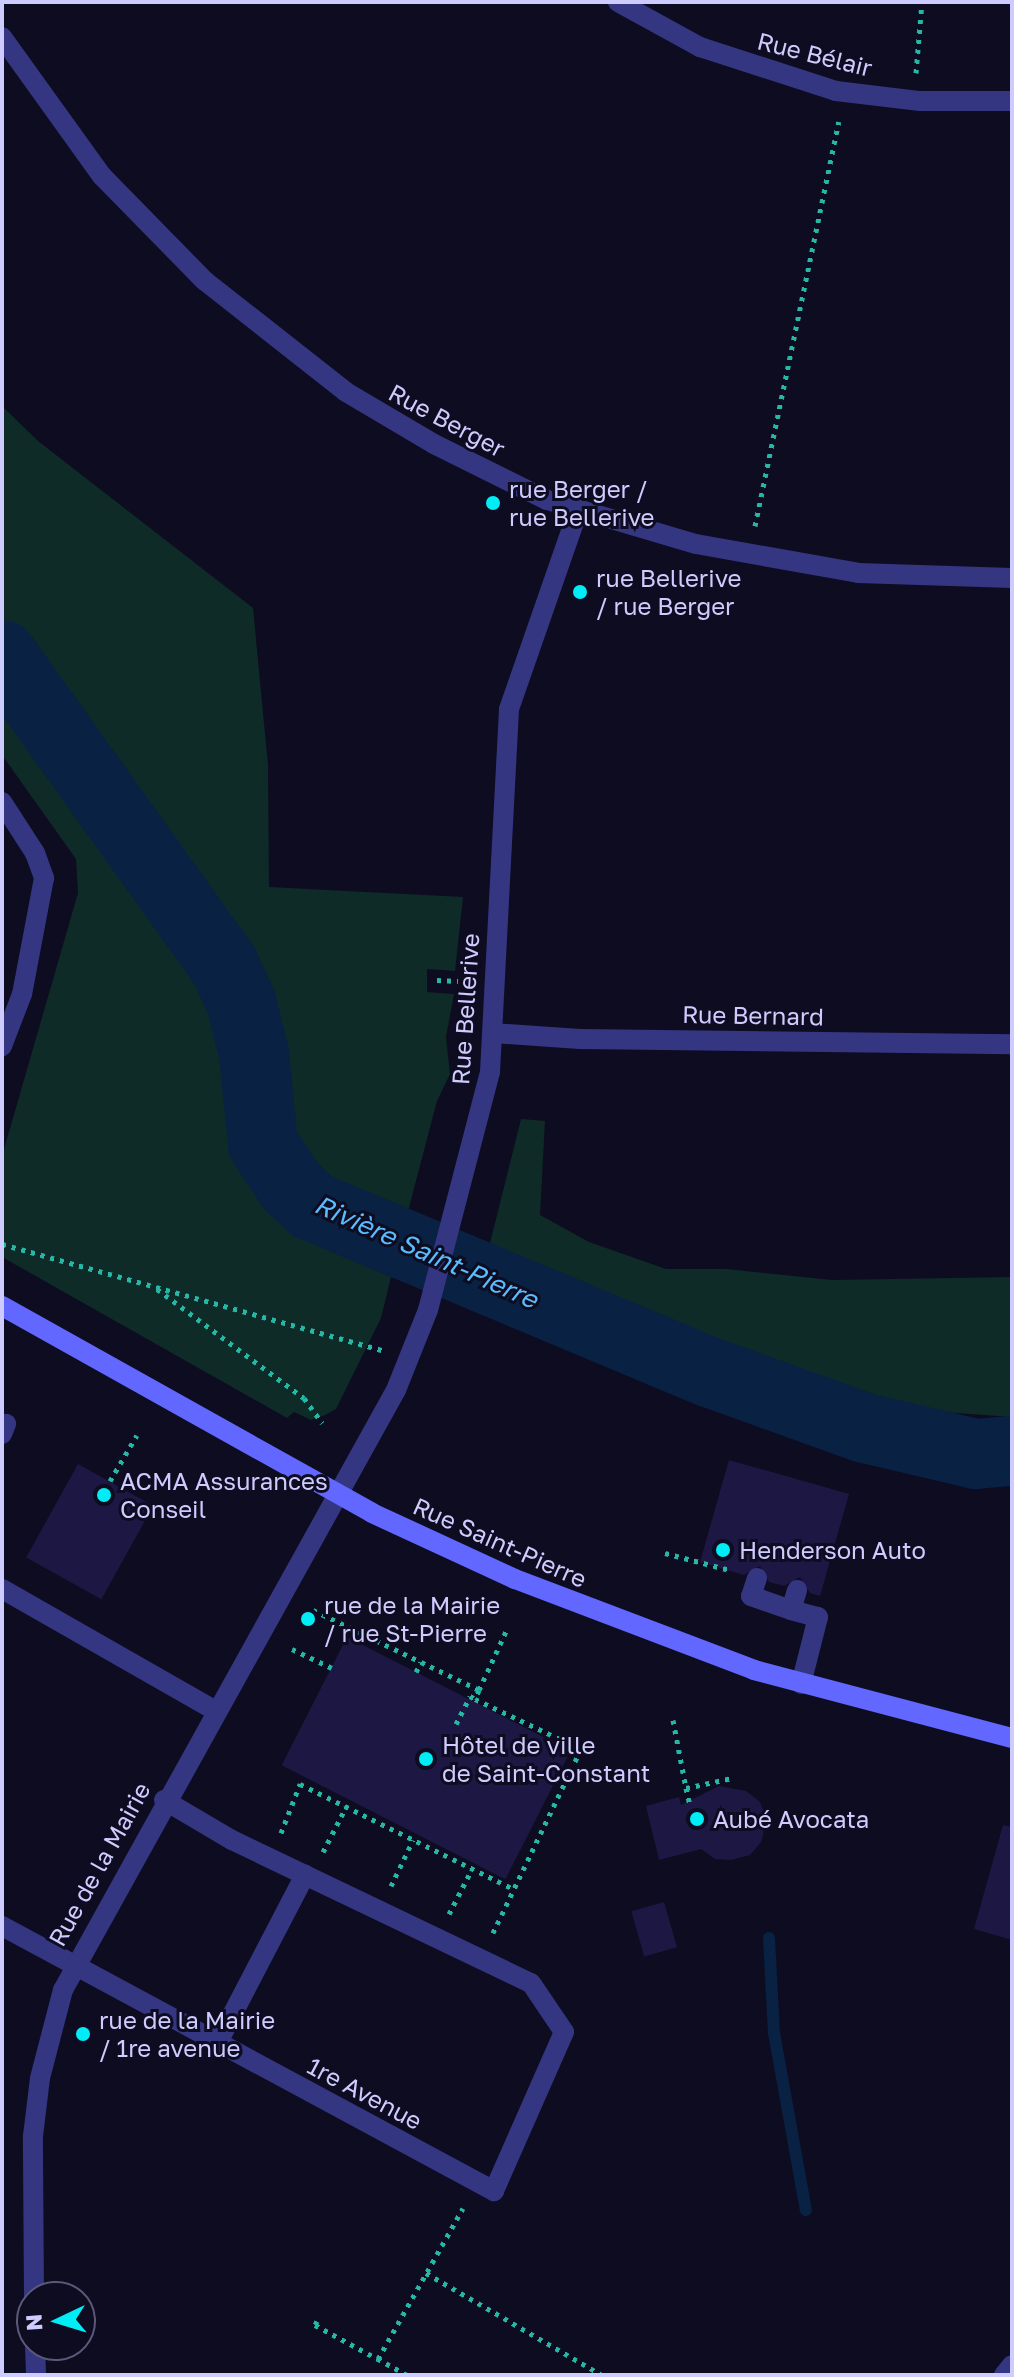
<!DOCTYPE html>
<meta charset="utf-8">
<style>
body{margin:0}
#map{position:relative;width:1014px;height:2377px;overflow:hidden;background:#0e0c21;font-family:"Golos Text",sans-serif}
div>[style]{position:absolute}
.green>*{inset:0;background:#0e2b28}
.stream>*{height:12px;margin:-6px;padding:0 6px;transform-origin:6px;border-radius:6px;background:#092143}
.river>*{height:70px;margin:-35px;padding:0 35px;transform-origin:35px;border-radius:35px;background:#092143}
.building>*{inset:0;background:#1d1743;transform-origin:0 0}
.path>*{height:5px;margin-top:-2.5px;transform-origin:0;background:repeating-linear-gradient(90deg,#27b7a6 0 4px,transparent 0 10px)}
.lane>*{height:20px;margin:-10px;padding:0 10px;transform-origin:10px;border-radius:10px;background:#343682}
.street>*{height:20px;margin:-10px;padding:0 10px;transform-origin:10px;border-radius:10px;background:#343682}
.secondary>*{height:20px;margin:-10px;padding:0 10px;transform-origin:10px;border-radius:10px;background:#6268ff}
.dots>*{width:22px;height:22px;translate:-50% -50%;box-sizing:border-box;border:4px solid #0e0c21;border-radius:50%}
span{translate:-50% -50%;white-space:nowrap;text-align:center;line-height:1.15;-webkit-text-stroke:6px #0e0c21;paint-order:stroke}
.street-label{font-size:24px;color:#cecbff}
.poi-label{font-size:24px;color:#cecbff}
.left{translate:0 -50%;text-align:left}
.water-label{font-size:26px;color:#59bcff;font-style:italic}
.frame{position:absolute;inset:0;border:4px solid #cecbff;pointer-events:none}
.north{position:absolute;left:16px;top:2281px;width:80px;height:80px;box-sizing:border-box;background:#0e0c21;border:2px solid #5b587a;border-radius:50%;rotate:266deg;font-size:22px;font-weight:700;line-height:32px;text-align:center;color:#cecbff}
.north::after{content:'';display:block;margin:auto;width:28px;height:36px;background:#00edf6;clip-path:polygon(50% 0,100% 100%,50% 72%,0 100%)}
</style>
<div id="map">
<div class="green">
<div style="clip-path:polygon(2px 406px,38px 441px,253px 608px,268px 765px,269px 887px,463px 897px,455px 971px,427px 969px,427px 992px,454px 994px,446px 1037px,450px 1074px,437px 1101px,403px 1230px,358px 1212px,310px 1173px,280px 1133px,247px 964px,189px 899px,162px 833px,2px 627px)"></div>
<div style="clip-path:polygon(2px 686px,237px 1011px,246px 1148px,278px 1195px,310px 1224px,395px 1261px,381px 1318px,336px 1409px,325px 1415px,311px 1420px,294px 1412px,287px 1418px,2px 1257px,2px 1156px,78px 893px,76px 859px,2px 755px)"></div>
<div style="clip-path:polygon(521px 1119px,545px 1121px,540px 1215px,589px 1242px,666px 1269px,726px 1269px,832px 1280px,1012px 1277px,1012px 1417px,887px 1408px,487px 1255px)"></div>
</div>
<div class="stream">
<div style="left:769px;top:1938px;width:95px;rotate:87deg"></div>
<div style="left:774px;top:2033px;width:180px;rotate:79.8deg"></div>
</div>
<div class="river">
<div style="left:2px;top:655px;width:381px;rotate:54.4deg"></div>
<div style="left:224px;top:965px;width:40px;rotate:65deg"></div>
<div style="left:241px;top:1001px;width:55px;rotate:76.2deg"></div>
<div style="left:254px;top:1054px;width:90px;rotate:84.3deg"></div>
<div style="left:263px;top:1144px;width:50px;rotate:56.3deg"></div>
<div style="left:291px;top:1186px;width:29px;rotate:44deg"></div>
<div style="left:312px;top:1206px;width:433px;rotate:22.7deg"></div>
<div style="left:712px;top:1373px;width:163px;rotate:19.8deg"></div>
<div style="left:865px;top:1428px;width:114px;rotate:13.2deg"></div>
<div style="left:976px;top:1454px;width:36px;rotate:-5deg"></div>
</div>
<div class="building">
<div style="clip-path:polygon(729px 1460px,849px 1494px,820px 1596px,810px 1593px,800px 1577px,784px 1586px,769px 1582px,760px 1566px,744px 1575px,700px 1562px)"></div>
<div style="left:78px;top:1464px;width:86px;height:107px;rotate:29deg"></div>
<div style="left:347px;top:1637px;width:251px;height:144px;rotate:27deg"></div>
<div style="clip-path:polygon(719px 1786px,746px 1791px,760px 1802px,767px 1819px,761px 1842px,750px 1855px,731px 1860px,715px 1859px,701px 1849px,659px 1860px,646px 1806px,679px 1797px,681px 1805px)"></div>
<div style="clip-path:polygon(1003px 1825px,1012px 1827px,1012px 1940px,974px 1929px)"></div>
<div style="left:664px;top:1902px;width:47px;height:34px;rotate:74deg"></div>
</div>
<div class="path">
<div style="left:916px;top:73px;width:71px;rotate:-85.2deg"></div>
<div style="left:755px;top:526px;width:413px;rotate:-78.3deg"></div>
<div style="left:437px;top:980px;width:21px;rotate:3deg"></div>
<div style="left:2px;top:1244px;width:395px;rotate:15.6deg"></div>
<div style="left:157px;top:1289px;width:183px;rotate:36.6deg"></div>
<div style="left:304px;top:1398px;width:31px;rotate:54deg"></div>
<div style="left:110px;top:1481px;width:53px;rotate:-59.6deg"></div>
<div style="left:665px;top:1553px;width:67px;rotate:14.7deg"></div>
<div style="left:313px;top:1610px;width:184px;rotate:25.7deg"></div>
<div style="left:479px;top:1690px;width:69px;rotate:-65.3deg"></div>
<div style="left:292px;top:1649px;width:44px;rotate:25.4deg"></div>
<div style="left:416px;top:1672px;width:11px;rotate:-63deg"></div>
<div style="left:479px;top:1690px;width:10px;rotate:114deg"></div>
<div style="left:475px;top:1699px;width:117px;rotate:25.3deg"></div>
<div style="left:581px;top:1749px;width:204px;rotate:115.6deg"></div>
<div style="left:673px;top:1720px;width:69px;rotate:79.2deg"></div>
<div style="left:686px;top:1788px;width:47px;rotate:-12.3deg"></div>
<div style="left:456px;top:1724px;width:31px;rotate:-63deg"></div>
<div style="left:470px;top:1696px;width:6px;rotate:31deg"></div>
<div style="left:686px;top:1788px;width:17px;rotate:77deg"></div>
<div style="left:281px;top:1833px;width:53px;rotate:-68.8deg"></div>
<div style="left:300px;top:1784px;width:237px;rotate:26.2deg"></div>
<div style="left:323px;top:1852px;width:51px;rotate:-62.9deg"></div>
<div style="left:391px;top:1886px;width:51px;rotate:-64.4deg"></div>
<div style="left:449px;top:1914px;width:51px;rotate:-62.9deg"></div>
<div style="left:426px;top:2273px;width:203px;rotate:30.1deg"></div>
<div style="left:317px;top:2321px;width:4px;rotate:117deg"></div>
<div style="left:315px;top:2325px;width:72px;rotate:28.4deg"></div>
<div style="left:407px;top:2375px;width:33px;rotate:-151deg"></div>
<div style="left:378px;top:2359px;width:173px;rotate:-60.6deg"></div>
</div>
<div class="lane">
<div style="left:2px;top:802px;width:61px;rotate:57.1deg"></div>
<div style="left:35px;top:853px;width:27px;rotate:70deg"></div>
<div style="left:44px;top:878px;width:118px;rotate:100.7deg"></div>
<div style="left:22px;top:994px;width:56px;rotate:111deg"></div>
<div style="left:2px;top:1434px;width:11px;rotate:-68deg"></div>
<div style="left:757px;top:1578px;width:19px;rotate:108deg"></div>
<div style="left:751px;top:1596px;width:42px;rotate:19.3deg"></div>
<div style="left:791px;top:1610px;width:21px;rotate:-73deg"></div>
<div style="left:2px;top:1589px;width:244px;rotate:29.7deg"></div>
<div style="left:791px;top:1610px;width:28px;rotate:15deg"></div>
<div style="left:818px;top:1617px;width:69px;rotate:104.2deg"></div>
<div style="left:164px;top:1800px;width:79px;rotate:30.5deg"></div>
<div style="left:232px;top:1840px;width:331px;rotate:25.6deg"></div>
<div style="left:531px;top:1983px;width:59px;rotate:56deg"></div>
<div style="left:564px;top:2032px;width:174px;rotate:113.8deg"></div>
<div style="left:217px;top:2044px;width:191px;rotate:-62.5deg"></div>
</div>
<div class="street">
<div style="left:618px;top:2px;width:94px;rotate:28.8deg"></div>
<div style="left:700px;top:47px;width:143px;rotate:17.9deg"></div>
<div style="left:836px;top:91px;width:85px;rotate:6.8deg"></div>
<div style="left:920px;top:101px;width:92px"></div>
<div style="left:2px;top:37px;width:171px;rotate:54.3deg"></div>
<div style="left:102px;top:176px;width:147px;rotate:45.6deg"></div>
<div style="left:205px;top:281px;width:179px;rotate:38.2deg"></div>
<div style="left:346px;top:392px;width:102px;rotate:30.6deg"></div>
<div style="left:434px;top:444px;width:126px;rotate:26.4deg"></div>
<div style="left:547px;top:500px;width:155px;rotate:16.5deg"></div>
<div style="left:696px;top:544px;width:165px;rotate:10.1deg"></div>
<div style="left:858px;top:573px;width:154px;rotate:1.9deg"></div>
<div style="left:493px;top:1033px;width:87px;rotate:3.9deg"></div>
<div style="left:580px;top:1039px;width:432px;rotate:0.7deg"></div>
<div style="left:2px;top:1926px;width:559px;rotate:28.31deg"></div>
<div style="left:34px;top:2297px;width:161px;rotate:-90.4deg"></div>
<div style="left:33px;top:2136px;width:58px;rotate:-83.1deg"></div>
<div style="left:40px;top:2078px;width:91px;rotate:-75.4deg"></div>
<div style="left:63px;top:1990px;width:686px;rotate:-60.97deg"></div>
<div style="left:396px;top:1390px;width:86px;rotate:-68.2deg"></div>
<div style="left:428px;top:1310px;width:246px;rotate:-75.4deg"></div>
<div style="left:490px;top:1072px;width:363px;rotate:-87deg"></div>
<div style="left:509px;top:709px;width:210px;rotate:-70.8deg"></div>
<div style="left:35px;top:2345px;width:30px;rotate:88deg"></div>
<div style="left:1004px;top:2375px;width:13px;rotate:-51deg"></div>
</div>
<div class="secondary">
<div style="left:2px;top:1306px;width:424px;rotate:29.2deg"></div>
<div style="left:372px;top:1513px;width:157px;rotate:24.8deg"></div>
<div style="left:515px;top:1579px;width:256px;rotate:20.8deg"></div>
<div style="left:754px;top:1670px;width:267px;rotate:14.8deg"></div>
</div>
<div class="dots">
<div style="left:493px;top:503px;background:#00edf6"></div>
<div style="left:580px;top:592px;background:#00edf6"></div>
<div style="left:104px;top:1495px;background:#00edf6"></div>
<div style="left:723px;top:1550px;background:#00edf6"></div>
<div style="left:308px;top:1619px;background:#00edf6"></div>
<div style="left:426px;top:1759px;background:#00edf6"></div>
<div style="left:697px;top:1819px;background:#00edf6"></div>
<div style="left:83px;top:2034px;background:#00edf6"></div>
</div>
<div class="street-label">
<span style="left:815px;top:54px;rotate:14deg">Rue Bélair</span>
<span style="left:447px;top:420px;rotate:28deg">Rue Berger</span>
<span style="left:465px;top:1009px;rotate:-86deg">Rue Bellerive</span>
<span style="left:753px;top:1015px;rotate:1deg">Rue Bernard</span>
<span style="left:500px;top:1542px;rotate:24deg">Rue Saint-Pierre</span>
<span style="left:99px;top:1864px;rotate:-61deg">Rue de la Mairie</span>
<span style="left:365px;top:2093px;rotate:28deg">1re Avenue</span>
</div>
<div class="poi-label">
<span class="left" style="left:509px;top:503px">rue Berger /<br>rue Bellerive</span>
<span class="left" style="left:596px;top:592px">rue Bellerive<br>/ rue Berger</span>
<span class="left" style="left:120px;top:1495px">ACMA Assurances<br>Conseil</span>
<span class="left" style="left:739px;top:1550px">Henderson Auto</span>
<span class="left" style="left:324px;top:1619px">rue de la Mairie<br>/ rue St-Pierre</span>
<span class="left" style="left:442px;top:1759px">Hôtel de ville<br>de Saint-Constant</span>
<span class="left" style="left:713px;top:1819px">Aubé Avocata</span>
<span class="left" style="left:99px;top:2034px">rue de la Mairie<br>/ 1re avenue</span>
</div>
<div class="water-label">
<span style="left:426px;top:1252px;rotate:24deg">Rivière Saint-Pierre</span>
</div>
<div class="frame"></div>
<div class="north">N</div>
</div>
